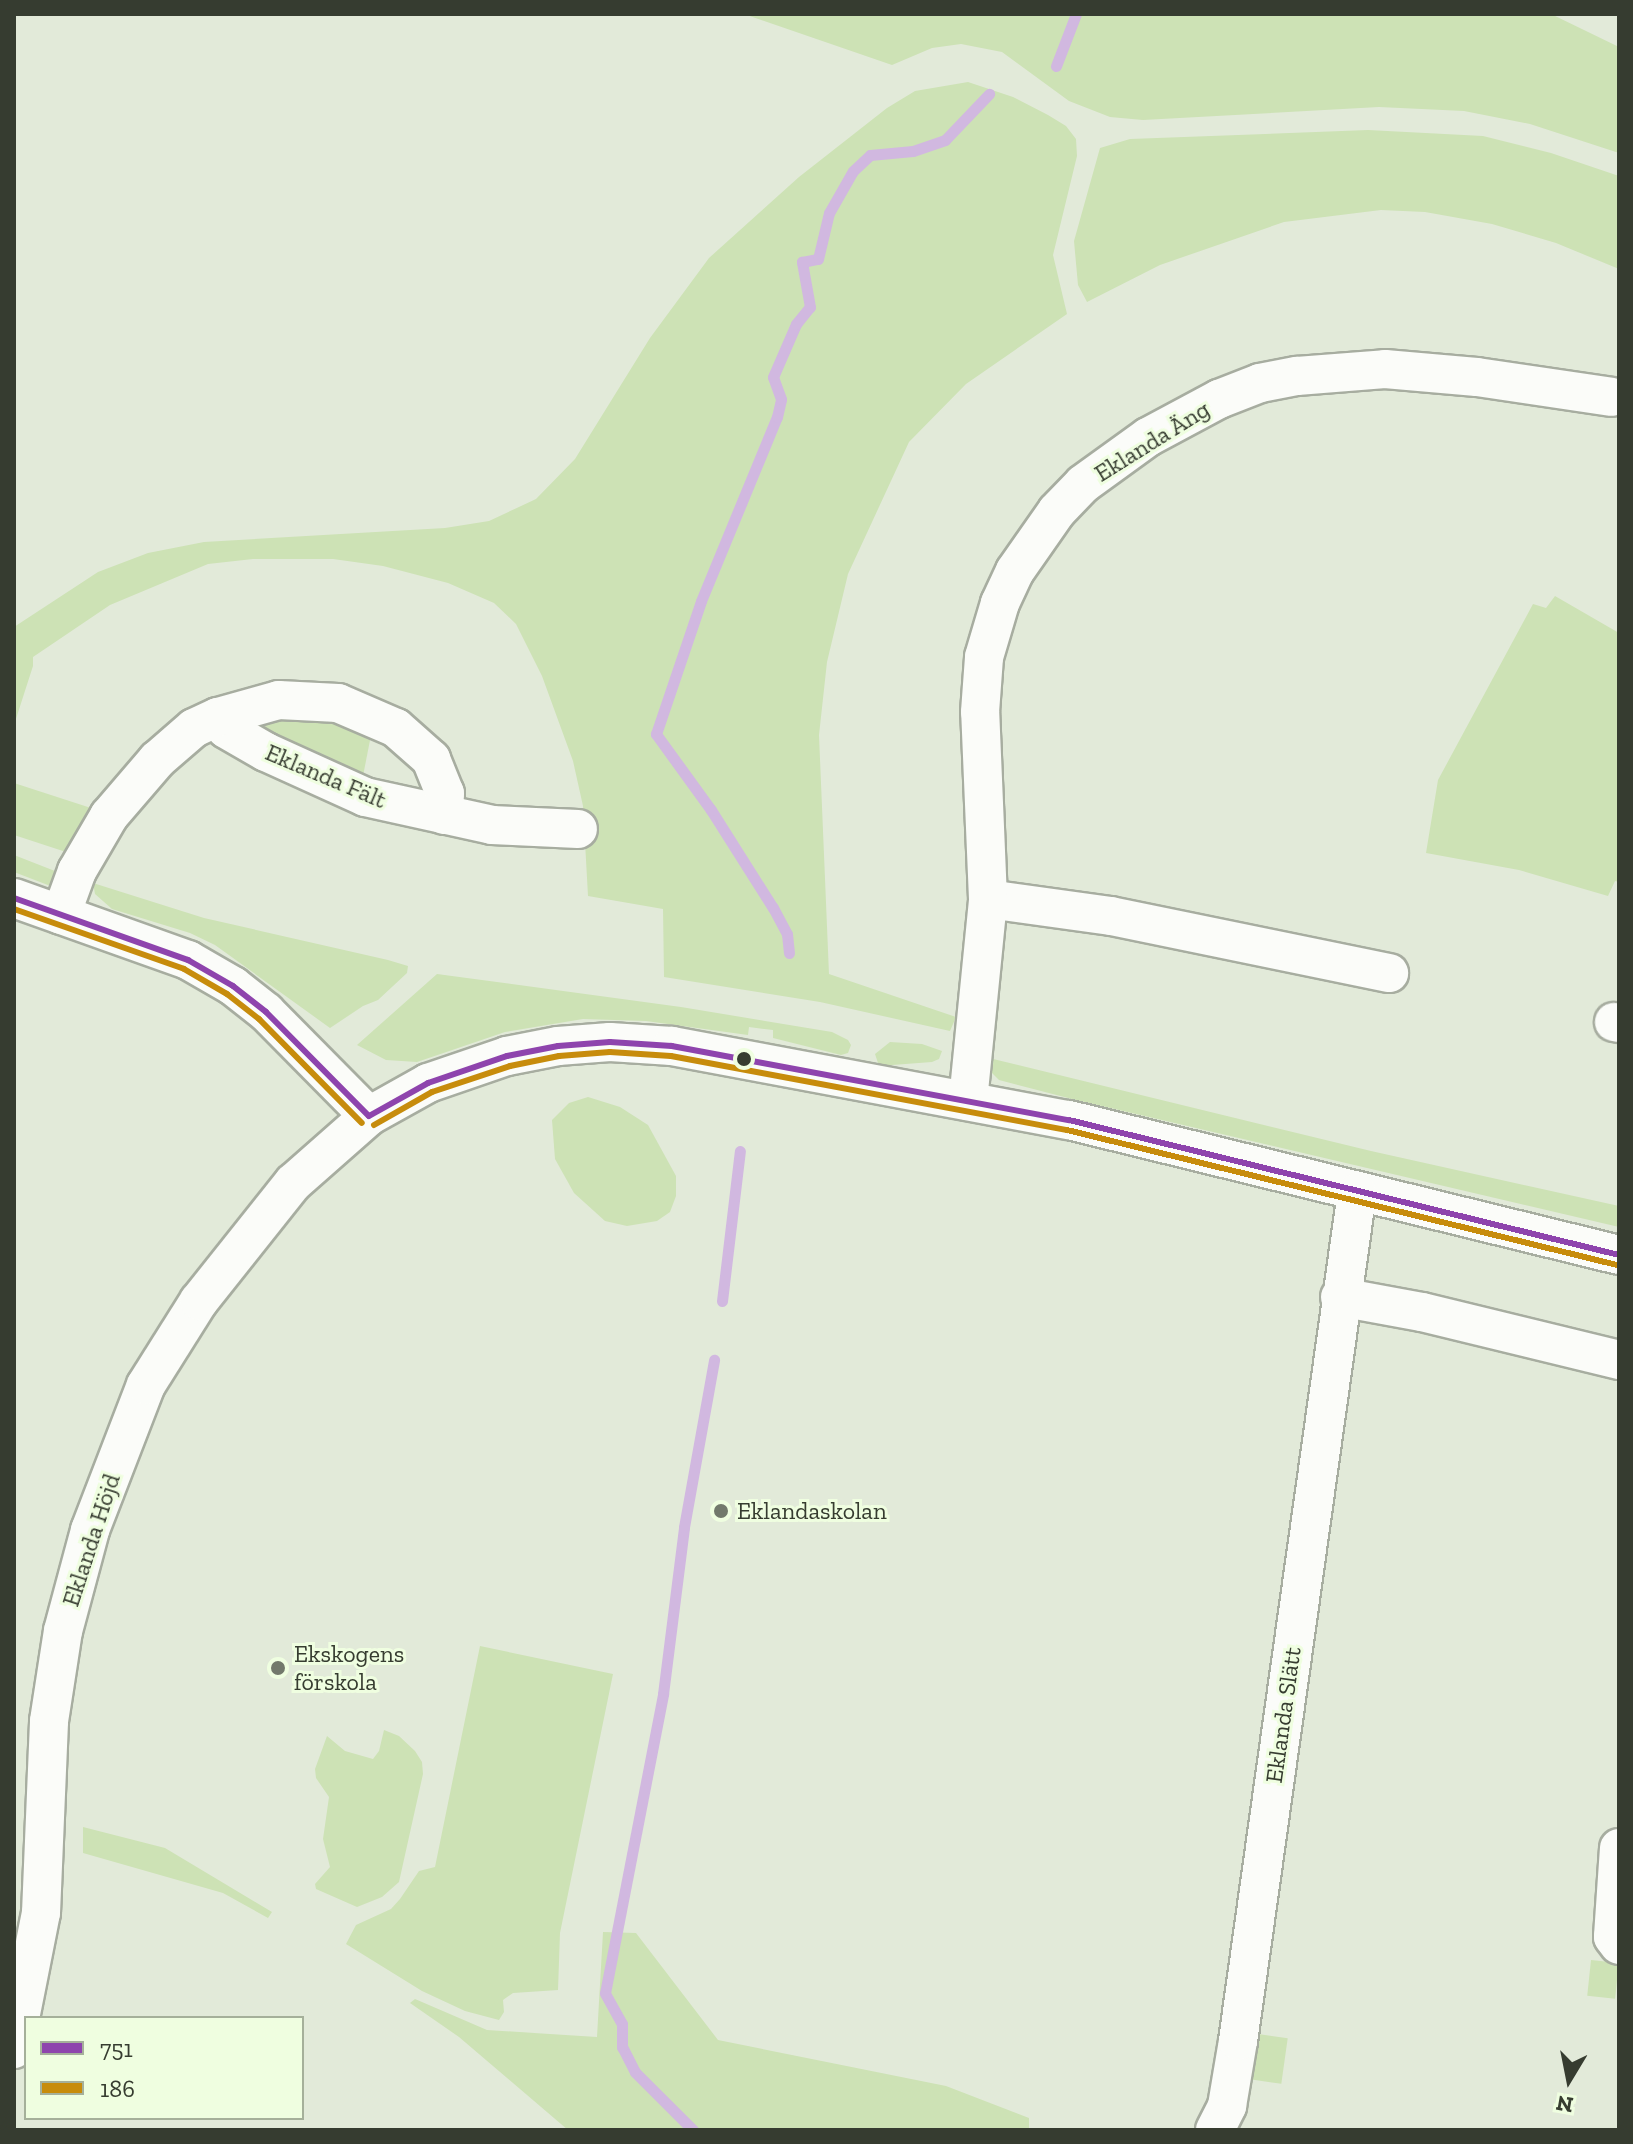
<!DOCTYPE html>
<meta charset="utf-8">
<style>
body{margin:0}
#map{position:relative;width:1633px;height:2144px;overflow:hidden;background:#e2ead9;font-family:"Zilla Slab",serif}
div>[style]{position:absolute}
.green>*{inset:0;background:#cde2b5;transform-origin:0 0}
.stream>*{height:11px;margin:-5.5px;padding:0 5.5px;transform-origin:5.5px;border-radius:5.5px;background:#d1b8e0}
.roads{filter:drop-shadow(2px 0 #a7ada0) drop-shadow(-2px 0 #a7ada0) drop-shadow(0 2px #a7ada0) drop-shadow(0 -2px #a7ada0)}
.minor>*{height:38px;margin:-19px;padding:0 19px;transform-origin:19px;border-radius:19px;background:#fbfcf9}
.bus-1>*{height:6px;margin:-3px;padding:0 3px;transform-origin:3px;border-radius:3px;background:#8e44ad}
.bus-2>*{height:6px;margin:-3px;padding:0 3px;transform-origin:3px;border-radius:3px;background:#c78c0c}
.dots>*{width:22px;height:22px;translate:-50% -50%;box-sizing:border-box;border:4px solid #effee0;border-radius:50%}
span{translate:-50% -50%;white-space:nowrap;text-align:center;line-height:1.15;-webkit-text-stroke:6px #effee0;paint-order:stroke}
.street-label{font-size:24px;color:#363c30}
.poi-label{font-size:24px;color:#363c30}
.left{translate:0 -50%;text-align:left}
.frame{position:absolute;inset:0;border:16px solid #363c30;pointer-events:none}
.legend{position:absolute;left:24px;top:2016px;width:280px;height:104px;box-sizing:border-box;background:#effee0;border:2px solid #a5b09a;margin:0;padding:10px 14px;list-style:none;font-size:24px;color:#363c30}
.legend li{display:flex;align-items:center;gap:16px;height:40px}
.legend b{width:40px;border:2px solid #a5b09a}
.north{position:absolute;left:1529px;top:2040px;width:80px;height:80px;-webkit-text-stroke:6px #effee0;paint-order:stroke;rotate:190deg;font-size:22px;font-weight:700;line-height:32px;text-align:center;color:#363c30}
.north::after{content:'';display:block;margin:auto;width:28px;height:36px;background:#363c30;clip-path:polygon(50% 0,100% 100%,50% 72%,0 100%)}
</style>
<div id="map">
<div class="green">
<div style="clip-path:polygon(744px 14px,1551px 14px,1619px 47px,1619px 153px,1530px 124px,1464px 111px,1379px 107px,1143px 120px,1110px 117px,1069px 101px,1002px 52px,961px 44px,932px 48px,892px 65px)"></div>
<div style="clip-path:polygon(968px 82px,1013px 97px,1048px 115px,1066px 126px,1076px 139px,1077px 156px,1053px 255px,1067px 314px,966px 384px,909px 442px,848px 574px,827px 662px,819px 735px,829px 974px,956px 1017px,950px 1031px,820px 1002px,664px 977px,663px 909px,588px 896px,583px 806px,573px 761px,542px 676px,516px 624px,494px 603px,448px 583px,383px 566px,333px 559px,253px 559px,208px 564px,110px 605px,33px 657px,33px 666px,14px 725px,14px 627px,98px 572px,148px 553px,204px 542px,445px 528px,489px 521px,536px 499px,575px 459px,650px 338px,709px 258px,799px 177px,887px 108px,915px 91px)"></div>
<div style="clip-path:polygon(1368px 130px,1483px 136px,1551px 153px,1619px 176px,1619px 269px,1556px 243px,1492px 224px,1425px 212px,1381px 210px,1284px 222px,1160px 265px,1087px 302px,1078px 285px,1074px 241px,1100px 148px,1130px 139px)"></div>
<div style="clip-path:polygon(1555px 596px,1619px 633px,1619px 882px,1615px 881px,1608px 896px,1519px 870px,1426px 853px,1438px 780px,1533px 604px,1546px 608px)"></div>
<div style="clip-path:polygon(258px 716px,373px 725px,363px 776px,256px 724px)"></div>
<div style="clip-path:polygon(14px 783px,91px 808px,66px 852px,14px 835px)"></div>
<div style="clip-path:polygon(14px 855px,60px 873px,53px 887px,14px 872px)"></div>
<div style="clip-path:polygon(93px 883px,204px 918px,388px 960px,408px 966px,407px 973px,378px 1000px,363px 1006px,330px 1028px,215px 945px,190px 933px,112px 909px,95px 894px)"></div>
<div style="clip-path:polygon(437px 974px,681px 1007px,832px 1032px,848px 1040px,851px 1045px,848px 1053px,841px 1055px,773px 1038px,773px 1030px,749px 1027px,748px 1035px,646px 1021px,583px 1019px,505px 1032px,417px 1062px,386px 1060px,357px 1045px)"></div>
<div style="clip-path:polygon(890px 1042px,922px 1044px,942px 1051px,939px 1059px,932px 1062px,879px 1066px,875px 1054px)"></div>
<div style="clip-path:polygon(989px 1058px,1371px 1151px,1619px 1206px,1619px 1227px,1072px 1099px,999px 1080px,991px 1072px)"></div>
<div style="clip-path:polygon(588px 1097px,620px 1107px,648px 1125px,676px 1176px,676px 1196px,670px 1212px,657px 1221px,627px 1226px,605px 1221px,574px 1193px,555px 1159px,552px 1120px,569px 1103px)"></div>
<div style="clip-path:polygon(480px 1646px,613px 1674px,560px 1933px,558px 1990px,513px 1993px,503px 2000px,504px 2012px,499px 2020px,465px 2011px,422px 1991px,346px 1944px,356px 1925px,391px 1909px,400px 1899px,419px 1871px,435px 1867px)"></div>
<div style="clip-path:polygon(384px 1730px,399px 1736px,415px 1751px,422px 1762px,423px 1774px,399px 1882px,382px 1897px,357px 1907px,316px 1889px,315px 1884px,330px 1867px,323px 1839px,329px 1797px,316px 1778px,315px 1769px,327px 1736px,345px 1751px,373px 1759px,379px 1751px)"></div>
<div style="clip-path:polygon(83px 1827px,165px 1848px,272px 1912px,268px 1918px,223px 1893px,83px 1853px)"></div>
<div style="clip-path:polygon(603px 1932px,636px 1933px,718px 2040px,946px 2086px,1029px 2118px,1029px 2130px,568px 2130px,459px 2037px,410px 2003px,415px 1999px,487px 2030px,597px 2037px)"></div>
<div style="left:1591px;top:1960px;width:28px;height:36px;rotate:6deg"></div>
<div style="left:1258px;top:2034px;width:30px;height:46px;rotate:8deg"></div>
</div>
<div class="stream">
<div style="left:1056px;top:66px;width:56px;rotate:-69deg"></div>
<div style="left:789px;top:953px;width:19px;rotate:-96deg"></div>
<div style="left:787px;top:934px;width:30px;rotate:-118deg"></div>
<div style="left:773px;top:908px;width:116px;rotate:-122.3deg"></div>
<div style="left:711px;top:810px;width:94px;rotate:-125.9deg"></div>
<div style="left:656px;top:734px;width:140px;rotate:-71.3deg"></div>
<div style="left:701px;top:601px;width:199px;rotate:-67.6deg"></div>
<div style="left:777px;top:417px;width:18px;rotate:-77deg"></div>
<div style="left:781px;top:399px;width:23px;rotate:-110deg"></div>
<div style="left:773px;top:377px;width:58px;rotate:-66.5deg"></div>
<div style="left:796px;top:324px;width:22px;rotate:-51deg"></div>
<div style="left:810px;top:307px;width:46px;rotate:-100.1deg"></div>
<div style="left:802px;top:262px;width:16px;rotate:-11deg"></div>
<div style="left:818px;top:259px;width:47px;rotate:-76.6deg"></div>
<div style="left:829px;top:213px;width:48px;rotate:-60.3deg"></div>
<div style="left:853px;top:171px;width:23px;rotate:-43deg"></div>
<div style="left:870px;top:155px;width:43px;rotate:-5.3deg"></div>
<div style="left:913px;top:151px;width:34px;rotate:-19deg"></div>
<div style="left:945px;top:140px;width:64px;rotate:-46.3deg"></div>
<div style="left:722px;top:1301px;width:151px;rotate:-83.2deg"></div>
<div style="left:693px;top:2130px;width:82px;rotate:-135deg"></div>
<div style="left:635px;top:2072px;width:28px;rotate:-117deg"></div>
<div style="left:622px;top:2047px;width:23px;rotate:-90deg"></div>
<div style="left:622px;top:2024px;width:35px;rotate:-119deg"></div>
<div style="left:605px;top:1993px;width:305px;rotate:-79deg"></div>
<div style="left:663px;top:1694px;width:168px;rotate:-82.8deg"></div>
<div style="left:684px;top:1527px;width:170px;rotate:-79.8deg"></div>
</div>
<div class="roads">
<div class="minor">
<div style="left:218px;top:717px;width:14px;rotate:56deg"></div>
<div style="left:226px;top:729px;width:46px;rotate:29.9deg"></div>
<div style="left:266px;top:752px;width:109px;rotate:24.4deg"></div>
<div style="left:365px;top:797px;width:130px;rotate:12.4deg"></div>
<div style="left:492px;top:825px;width:86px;rotate:2.7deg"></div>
<div style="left:14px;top:898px;width:185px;rotate:19.6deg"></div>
<div style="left:188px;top:960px;width:52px;rotate:30deg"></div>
<div style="left:233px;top:986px;width:42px;rotate:38.2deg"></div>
<div style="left:266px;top:1012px;width:146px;rotate:45.3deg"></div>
<div style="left:988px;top:899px;width:124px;rotate:7.9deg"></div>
<div style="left:1111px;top:916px;width:284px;rotate:11.6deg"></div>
<div style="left:61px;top:915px;width:47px;rotate:-70deg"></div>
<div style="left:77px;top:871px;width:64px;rotate:-59.8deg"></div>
<div style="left:109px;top:816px;width:74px;rotate:-49.4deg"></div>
<div style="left:157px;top:760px;width:49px;rotate:-40.9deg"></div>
<div style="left:194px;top:728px;width:26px;rotate:-25deg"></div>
<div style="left:218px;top:717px;width:63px;rotate:-15.6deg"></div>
<div style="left:279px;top:700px;width:59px;rotate:2.9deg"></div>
<div style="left:338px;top:703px;width:63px;rotate:23.3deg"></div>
<div style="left:396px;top:728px;width:47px;rotate:41.5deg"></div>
<div style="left:431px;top:759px;width:37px;rotate:68deg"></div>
<div style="left:445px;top:793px;width:22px;rotate:93deg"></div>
<div style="left:1614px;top:1022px;width:5px;rotate:11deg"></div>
<div style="left:968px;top:1101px;width:203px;rotate:-84.3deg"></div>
<div style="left:988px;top:899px;width:187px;rotate:-92.4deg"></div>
<div style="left:980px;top:712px;width:55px;rotate:-85.8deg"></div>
<div style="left:984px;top:657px;width:56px;rotate:-73.5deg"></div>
<div style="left:1000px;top:603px;width:35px;rotate:-65deg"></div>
<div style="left:1015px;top:571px;width:73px;rotate:-55deg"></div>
<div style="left:1057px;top:511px;width:37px;rotate:-46deg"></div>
<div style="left:1083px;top:484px;width:80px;rotate:-35.9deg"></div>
<div style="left:1148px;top:437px;width:81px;rotate:-28.2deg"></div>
<div style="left:1219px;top:399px;width:44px;rotate:-21.3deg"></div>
<div style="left:1260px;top:383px;width:38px;rotate:-11deg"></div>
<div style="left:1297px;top:376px;width:88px;rotate:-4.5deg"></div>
<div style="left:1385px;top:369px;width:92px;rotate:5deg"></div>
<div style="left:1477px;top:377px;width:136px;rotate:8.4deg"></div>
<div style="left:1340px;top:1297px;width:83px;rotate:10.4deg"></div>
<div style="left:1422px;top:1312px;width:203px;rotate:13.7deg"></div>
<div style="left:1619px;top:1848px;width:89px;rotate:93.9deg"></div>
<div style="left:1613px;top:1937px;width:10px;rotate:53deg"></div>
<div style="left:14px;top:2049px;width:139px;rotate:-78.8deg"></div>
<div style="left:41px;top:1913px;width:192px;rotate:-87.6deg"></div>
<div style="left:49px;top:1721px;width:91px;rotate:-81.2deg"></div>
<div style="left:63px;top:1631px;width:105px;rotate:-75deg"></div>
<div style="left:90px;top:1530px;width:155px;rotate:-68.9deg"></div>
<div style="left:146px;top:1385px;width:99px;rotate:-57.8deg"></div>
<div style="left:199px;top:1301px;width:151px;rotate:-51.5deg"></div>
<div style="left:293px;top:1183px;width:101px;rotate:-41.4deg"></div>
<div style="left:369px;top:1116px;width:68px;rotate:-29.2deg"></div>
<div style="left:428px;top:1083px;width:83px;rotate:-18.9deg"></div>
<div style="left:507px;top:1056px;width:52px;rotate:-11.1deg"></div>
<div style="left:558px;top:1046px;width:52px;rotate:-4.4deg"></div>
<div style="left:610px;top:1042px;width:62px;rotate:3.7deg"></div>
<div style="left:672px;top:1046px;width:404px;rotate:10.6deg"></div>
<div style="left:1069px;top:1120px;width:566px;rotate:13.79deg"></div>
<div style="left:1215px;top:2130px;width:27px;rotate:-63deg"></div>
<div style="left:1227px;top:2106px;width:66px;rotate:-80.4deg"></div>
<div style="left:1238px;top:2041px;width:857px;rotate:-82.02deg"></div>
</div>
</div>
<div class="bus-1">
<div style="left:14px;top:898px;width:185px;rotate:19.6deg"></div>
<div style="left:188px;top:960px;width:52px;rotate:30deg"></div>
<div style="left:233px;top:986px;width:42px;rotate:38.2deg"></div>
<div style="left:266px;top:1012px;width:146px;rotate:45.3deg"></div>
<div style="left:369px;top:1116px;width:68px;rotate:-29.2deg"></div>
<div style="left:428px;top:1083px;width:83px;rotate:-18.9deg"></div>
<div style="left:507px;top:1056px;width:52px;rotate:-11.1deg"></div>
<div style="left:558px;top:1046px;width:52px;rotate:-4.4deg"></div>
<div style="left:610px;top:1042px;width:62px;rotate:3.7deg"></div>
<div style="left:672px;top:1046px;width:404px;rotate:10.6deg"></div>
<div style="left:1069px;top:1120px;width:566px;rotate:13.79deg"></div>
</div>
<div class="bus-2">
<div style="left:14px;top:909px;width:180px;rotate:19.4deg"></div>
<div style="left:184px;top:969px;width:50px;rotate:30.2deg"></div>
<div style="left:227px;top:994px;width:41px;rotate:38deg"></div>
<div style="left:259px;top:1019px;width:146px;rotate:45.3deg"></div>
<div style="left:374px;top:1125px;width:67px;rotate:-29.6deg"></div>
<div style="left:432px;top:1092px;width:82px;rotate:-18.4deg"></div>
<div style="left:510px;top:1066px;width:50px;rotate:-11.5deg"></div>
<div style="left:559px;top:1056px;width:51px;rotate:-4.5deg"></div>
<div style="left:610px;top:1052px;width:61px;rotate:3.8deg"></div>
<div style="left:671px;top:1056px;width:403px;rotate:10.6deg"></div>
<div style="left:1067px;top:1130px;width:566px;rotate:13.79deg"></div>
</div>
<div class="dots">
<div style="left:744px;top:1059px;background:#363c30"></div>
<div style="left:721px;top:1511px;background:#72796b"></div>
<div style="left:278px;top:1668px;background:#72796b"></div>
</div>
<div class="street-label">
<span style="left:1152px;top:441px;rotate:-32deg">Eklanda Äng</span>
<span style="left:326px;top:776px;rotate:23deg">Eklanda Fält</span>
<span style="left:91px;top:1540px;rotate:-72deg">Eklanda Höjd</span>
<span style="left:1283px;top:1715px;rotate:-82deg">Eklanda Slätt</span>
</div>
<div class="poi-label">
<span class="left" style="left:737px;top:1511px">Eklandaskolan</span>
<span class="left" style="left:294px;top:1668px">Ekskogens<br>förskola</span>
</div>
<div class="frame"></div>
<ul class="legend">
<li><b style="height:10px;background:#8e44ad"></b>751</li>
<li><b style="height:10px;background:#c78c0c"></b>186</li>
</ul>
<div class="north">N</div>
</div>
